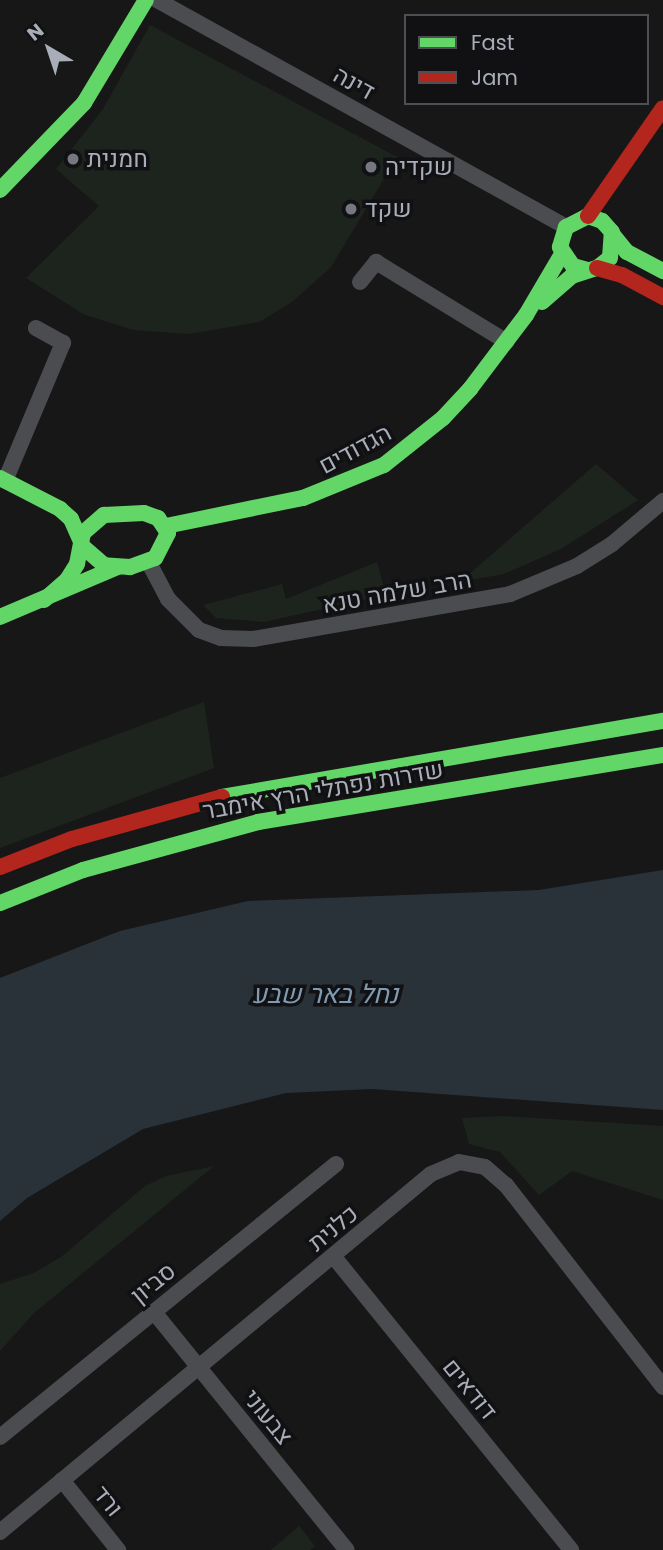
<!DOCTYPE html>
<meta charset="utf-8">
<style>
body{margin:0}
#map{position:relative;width:663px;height:1550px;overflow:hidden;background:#171717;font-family:Poppins,Heebo,sans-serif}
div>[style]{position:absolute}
.green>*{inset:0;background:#1d241e}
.water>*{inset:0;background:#2a3239}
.street>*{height:16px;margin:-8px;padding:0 8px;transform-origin:8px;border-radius:8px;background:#4b4c50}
.fast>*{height:16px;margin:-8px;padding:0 8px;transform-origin:8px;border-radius:8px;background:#63d668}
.jam>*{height:16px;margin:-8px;padding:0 8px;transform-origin:8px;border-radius:8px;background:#b3261e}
.dots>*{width:19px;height:19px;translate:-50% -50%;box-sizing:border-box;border:4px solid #111113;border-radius:50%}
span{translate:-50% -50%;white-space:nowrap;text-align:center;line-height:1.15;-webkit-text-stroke:7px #111113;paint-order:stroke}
.street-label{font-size:24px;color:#a8adb8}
.poi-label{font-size:24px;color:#a8adb8}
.left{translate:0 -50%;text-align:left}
.water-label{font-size:26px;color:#7f9bb3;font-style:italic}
.legend{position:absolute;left:404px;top:14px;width:245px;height:91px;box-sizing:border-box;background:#111113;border:2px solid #4d4f55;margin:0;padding:9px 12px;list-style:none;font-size:21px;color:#a8adb8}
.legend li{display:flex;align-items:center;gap:14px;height:35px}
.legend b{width:35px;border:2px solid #4d4f55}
.north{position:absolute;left:14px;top:14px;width:70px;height:70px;-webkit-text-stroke:5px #111113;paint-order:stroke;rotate:321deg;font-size:19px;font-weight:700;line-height:28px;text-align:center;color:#a8adb8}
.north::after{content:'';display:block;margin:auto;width:24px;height:32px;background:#a8adb8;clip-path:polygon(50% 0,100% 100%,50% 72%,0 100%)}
</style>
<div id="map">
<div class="green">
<div style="clip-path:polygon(150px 25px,397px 157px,331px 267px,292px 302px,259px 322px,189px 334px,133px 330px,83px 314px,26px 278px,99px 206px,56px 169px,103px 109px)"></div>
<div style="clip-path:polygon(596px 464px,638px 500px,561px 549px,504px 574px,460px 582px)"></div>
<div style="clip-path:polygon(377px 562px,386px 595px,264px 622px,216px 618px,203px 605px,282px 584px,286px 599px)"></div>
<div style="clip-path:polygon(204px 702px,214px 768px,0 848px,0 778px)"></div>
<div style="clip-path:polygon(504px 1116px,663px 1126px,663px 1200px,572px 1171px,539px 1195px,500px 1152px,469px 1144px,462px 1118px)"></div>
<div style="clip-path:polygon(214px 1166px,34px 1313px,0 1351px,0 1284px,34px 1273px,61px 1257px,145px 1186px,166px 1176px)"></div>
<div style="clip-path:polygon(299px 1526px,315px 1546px,310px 1550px,271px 1550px)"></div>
</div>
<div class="water">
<div style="clip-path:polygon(663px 870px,663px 1110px,372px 1089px,286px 1093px,143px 1129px,27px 1198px,0 1221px,0 978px,120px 931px,248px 901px,539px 890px)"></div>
</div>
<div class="street">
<div style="left:157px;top:0;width:468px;rotate:29deg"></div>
<div style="left:360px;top:282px;width:26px;rotate:-51deg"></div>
<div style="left:376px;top:262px;width:153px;rotate:31.4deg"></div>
<div style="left:5px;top:481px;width:150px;rotate:-67.2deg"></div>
<div style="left:63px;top:343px;width:31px;rotate:-151deg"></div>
<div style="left:148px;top:561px;width:43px;rotate:62.2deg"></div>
<div style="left:168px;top:599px;width:44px;rotate:45deg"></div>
<div style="left:199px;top:630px;width:23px;rotate:20deg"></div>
<div style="left:221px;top:638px;width:32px;rotate:2deg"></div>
<div style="left:253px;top:639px;width:261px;rotate:-9.9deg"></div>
<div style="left:510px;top:594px;width:73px;rotate:-22.7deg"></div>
<div style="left:577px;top:566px;width:41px;rotate:-32.2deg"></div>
<div style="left:612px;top:544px;width:67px;rotate:-40.1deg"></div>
<div style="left:334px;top:1257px;width:377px;rotate:51deg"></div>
<div style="left:154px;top:1312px;width:306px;rotate:51deg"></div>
<div style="left:0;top:1437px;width:433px;rotate:-39.1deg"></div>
<div style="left:62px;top:1480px;width:90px;rotate:51.3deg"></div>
<div style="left:0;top:1532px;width:560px;rotate:-39.71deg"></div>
<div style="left:431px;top:1174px;width:30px;rotate:-23deg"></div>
<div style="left:459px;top:1162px;width:26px;rotate:11deg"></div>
<div style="left:485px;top:1167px;width:28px;rotate:41deg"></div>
<div style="left:506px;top:1185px;width:256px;rotate:52.1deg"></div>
</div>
<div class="fast">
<div style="left:0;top:190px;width:121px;rotate:-46deg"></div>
<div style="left:84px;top:103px;width:120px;rotate:-59deg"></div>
<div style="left:613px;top:235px;width:22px;rotate:51deg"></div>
<div style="left:627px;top:252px;width:41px;rotate:27.8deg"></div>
<div style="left:542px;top:302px;width:40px;rotate:-41deg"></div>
<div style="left:572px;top:276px;width:26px;rotate:-18deg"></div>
<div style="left:597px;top:268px;width:16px;rotate:-38deg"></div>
<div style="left:610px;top:258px;width:26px;rotate:-86deg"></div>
<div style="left:612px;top:232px;width:15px;rotate:-132deg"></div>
<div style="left:602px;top:221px;width:15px;rotate:-160deg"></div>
<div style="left:588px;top:216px;width:25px;rotate:153deg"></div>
<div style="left:566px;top:227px;width:21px;rotate:107deg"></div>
<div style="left:560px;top:247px;width:23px;rotate:56deg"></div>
<div style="left:573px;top:266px;width:16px;rotate:15deg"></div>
<div style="left:0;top:478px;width:68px;rotate:27.3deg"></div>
<div style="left:60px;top:509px;width:15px;rotate:42deg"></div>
<div style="left:71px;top:519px;width:24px;rotate:66deg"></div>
<div style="left:166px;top:526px;width:140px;rotate:-11.6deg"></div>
<div style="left:303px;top:498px;width:87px;rotate:-22.2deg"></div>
<div style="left:384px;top:465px;width:75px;rotate:-38.5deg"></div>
<div style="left:443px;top:418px;width:40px;rotate:-47deg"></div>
<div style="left:470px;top:389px;width:93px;rotate:-52.9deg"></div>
<div style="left:526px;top:315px;width:71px;rotate:-59.5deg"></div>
<div style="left:44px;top:600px;width:30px;rotate:-41deg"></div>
<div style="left:67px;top:580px;width:19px;rotate:-58deg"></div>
<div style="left:77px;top:564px;width:32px;rotate:-79deg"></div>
<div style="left:83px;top:533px;width:28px;rotate:-41deg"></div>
<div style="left:104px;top:515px;width:40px;rotate:-2.9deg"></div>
<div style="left:144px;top:513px;width:15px;rotate:20deg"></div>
<div style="left:158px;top:518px;width:18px;rotate:56deg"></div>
<div style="left:168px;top:533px;width:28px;rotate:117deg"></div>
<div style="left:155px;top:558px;width:27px;rotate:160deg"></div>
<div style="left:130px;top:567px;width:26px;rotate:-176deg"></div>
<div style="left:104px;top:565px;width:29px;rotate:-139deg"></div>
<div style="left:0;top:617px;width:128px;rotate:-23deg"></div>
<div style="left:222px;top:797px;width:448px;rotate:-9.8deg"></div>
<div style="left:0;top:903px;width:89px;rotate:-21.7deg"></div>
<div style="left:83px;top:870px;width:181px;rotate:-15.3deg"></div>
<div style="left:258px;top:822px;width:411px;rotate:-9.4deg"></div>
</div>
<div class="jam">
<div style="left:588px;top:216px;width:131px;rotate:-55.2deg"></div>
<div style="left:597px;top:268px;width:26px;rotate:16deg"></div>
<div style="left:622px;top:275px;width:47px;rotate:28.2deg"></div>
<div style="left:0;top:867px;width:77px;rotate:-21.3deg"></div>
<div style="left:72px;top:839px;width:156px;rotate:-15.6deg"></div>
</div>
<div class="dots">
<div style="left:73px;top:159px;background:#757880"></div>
<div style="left:371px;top:167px;background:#757880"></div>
<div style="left:351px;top:209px;background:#757880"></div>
</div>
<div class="street-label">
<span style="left:354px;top:83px;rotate:29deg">דינה</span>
<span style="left:355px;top:449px;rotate:-28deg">הגדודים</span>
<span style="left:397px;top:592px;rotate:-10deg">הרב שלמה טנא</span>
<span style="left:323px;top:790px;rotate:-10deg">שדרות נפתלי הרץ אימבר</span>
<span style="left:333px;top:1228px;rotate:-40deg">כלנית</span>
<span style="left:153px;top:1283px;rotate:-39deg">סביון</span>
<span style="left:470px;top:1389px;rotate:51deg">דודאים</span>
<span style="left:268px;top:1417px;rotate:51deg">צבעוני</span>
<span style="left:108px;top:1501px;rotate:51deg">ורד</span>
</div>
<div class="poi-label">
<span class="left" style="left:87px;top:159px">חמנית</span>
<span class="left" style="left:385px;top:167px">שקדיה</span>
<span class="left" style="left:365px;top:209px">שקד</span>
</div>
<div class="water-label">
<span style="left:325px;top:995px">נחל באר שבע</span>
</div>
<ul class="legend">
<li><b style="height:9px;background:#63d668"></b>Fast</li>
<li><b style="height:9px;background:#b3261e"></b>Jam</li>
</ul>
<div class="north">N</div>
</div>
